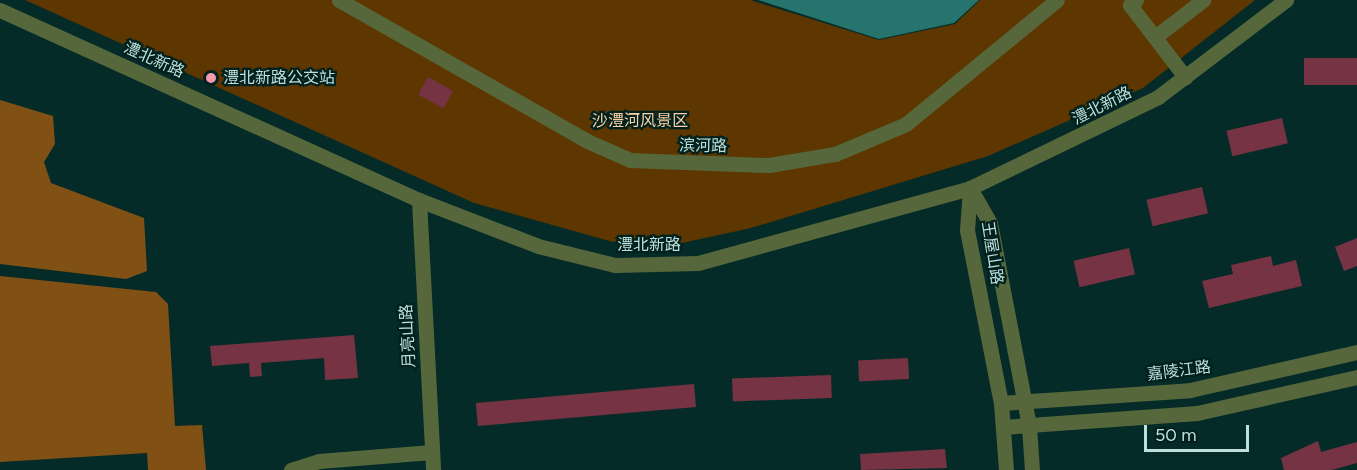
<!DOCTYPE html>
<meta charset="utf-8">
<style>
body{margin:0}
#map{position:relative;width:1357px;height:470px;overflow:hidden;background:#052b28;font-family:Figtree,"Noto Sans SC",sans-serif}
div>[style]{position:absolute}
.green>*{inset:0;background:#5d3600}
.forest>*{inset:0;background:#805015}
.water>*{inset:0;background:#25746d}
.building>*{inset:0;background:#763343;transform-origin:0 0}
.minor>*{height:15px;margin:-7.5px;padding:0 7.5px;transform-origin:7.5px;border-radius:7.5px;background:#56683b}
.dots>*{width:16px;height:16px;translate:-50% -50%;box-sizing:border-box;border:3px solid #00211e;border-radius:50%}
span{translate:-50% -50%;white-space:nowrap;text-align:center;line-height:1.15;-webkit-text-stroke:4.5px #00211e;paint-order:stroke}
.street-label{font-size:16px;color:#bedfda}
.poi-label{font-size:16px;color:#bedfda}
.left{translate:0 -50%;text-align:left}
.park-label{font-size:16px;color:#fcd1a5}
.scale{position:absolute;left:1144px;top:425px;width:105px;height:27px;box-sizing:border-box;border:3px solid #bedfda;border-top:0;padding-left:8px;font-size:18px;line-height:21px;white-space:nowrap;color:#bedfda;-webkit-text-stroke:4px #00211e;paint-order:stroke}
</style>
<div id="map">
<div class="green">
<div style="clip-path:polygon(25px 0,750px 0,879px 40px,955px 24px,980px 0,1255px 0,1143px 88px,988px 156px,751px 228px,682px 243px,613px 242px,474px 203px)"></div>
</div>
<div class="forest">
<div style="clip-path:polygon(0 100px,53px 116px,55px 144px,44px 162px,51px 183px,144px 218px,147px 271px,126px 279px,0 264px)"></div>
<div style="clip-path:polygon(0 276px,156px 292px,168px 304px,175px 426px,202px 425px,206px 470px,148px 470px,147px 453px,0 462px)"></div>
</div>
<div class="water">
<div style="clip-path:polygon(758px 0,979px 0,954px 23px,879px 39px)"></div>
</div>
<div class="building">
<div style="left:1357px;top:58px;width:27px;height:53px;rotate:90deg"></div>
<div style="left:428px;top:77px;width:29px;height:20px;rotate:29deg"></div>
<div style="left:1282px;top:118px;width:26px;height:57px;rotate:77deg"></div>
<div style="left:1202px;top:187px;width:27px;height:57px;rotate:77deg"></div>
<div style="clip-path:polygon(1357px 238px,1357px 266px,1344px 271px,1335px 247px)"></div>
<div style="left:1129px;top:248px;width:27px;height:57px;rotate:77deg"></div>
<div style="clip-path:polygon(1271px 256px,1273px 266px,1296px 260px,1302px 286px,1209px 308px,1202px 281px,1233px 274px,1231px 265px)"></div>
<div style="clip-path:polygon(354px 335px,358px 378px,325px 380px,324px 358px,261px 363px,262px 376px,250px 377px,249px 363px,212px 366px,210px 346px)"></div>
<div style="left:908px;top:358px;width:21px;height:50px;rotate:87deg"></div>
<div style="left:831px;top:375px;width:23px;height:99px;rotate:88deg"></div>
<div style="left:694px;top:384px;width:23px;height:219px;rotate:85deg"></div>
<div style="clip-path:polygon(1318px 441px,1321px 452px,1357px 442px,1357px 463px,1332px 470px,1284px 470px,1281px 458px)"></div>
<div style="clip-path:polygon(945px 449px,947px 468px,861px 470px,860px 454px)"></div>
</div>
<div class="minor">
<div style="left:339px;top:0;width:285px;rotate:29.6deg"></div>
<div style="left:587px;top:141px;width:47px;rotate:23.8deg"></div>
<div style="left:630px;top:160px;width:139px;rotate:2.1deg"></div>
<div style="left:769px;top:165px;width:67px;rotate:-9.5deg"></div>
<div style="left:835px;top:154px;width:77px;rotate:-22.9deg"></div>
<div style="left:906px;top:124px;width:195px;rotate:-39.4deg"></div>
<div style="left:1136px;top:0;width:8px;rotate:140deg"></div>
<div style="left:1130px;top:5px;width:91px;rotate:52.6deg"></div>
<div style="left:0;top:10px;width:460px;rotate:24.4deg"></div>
<div style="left:419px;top:200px;width:128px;rotate:21.1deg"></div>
<div style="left:538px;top:246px;width:79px;rotate:13.9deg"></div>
<div style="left:615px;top:265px;width:83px;rotate:-1.4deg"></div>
<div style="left:698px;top:263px;width:282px;rotate:-15.4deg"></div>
<div style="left:970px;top:188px;width:209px;rotate:-25.8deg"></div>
<div style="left:1158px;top:97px;width:161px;rotate:-37.2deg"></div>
<div style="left:1155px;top:37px;width:61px;rotate:-37.6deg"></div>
<div style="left:970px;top:188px;width:40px;rotate:60.3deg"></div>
<div style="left:990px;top:223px;width:207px;rotate:79.1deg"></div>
<div style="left:1029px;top:426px;width:44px;rotate:86.1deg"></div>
<div style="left:970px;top:188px;width:42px;rotate:94.1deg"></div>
<div style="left:967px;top:230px;width:176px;rotate:78.9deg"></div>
<div style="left:1001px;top:403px;width:67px;rotate:85.7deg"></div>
<div style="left:419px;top:200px;width:270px;rotate:87deg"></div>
<div style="left:1001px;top:403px;width:189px;rotate:-3.9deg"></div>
<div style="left:1190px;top:390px;width:171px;rotate:-12.8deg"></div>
<div style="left:1003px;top:427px;width:195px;rotate:-4.1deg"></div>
<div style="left:1197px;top:413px;width:164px;rotate:-12.7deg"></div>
<div style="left:291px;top:470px;width:29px;rotate:-18deg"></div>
<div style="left:319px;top:461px;width:113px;rotate:-4.6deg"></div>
</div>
<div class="dots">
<div style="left:211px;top:78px;background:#f39aac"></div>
</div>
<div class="street-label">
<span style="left:154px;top:60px;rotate:24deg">澧北新路</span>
<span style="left:1102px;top:106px;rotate:-27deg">澧北新路</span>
<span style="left:703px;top:146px;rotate:1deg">滨河路</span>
<span style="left:649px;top:245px">澧北新路</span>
<span style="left:992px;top:253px;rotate:81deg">王屋山路</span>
<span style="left:408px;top:336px;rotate:-93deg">月亮山路</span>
<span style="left:1179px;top:371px;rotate:-7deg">嘉陵江路</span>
</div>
<div class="poi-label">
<span class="left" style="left:223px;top:78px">澧北新路公交站</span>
</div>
<div class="park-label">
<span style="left:640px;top:121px">沙澧河风景区</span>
</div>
<div class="scale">50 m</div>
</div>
